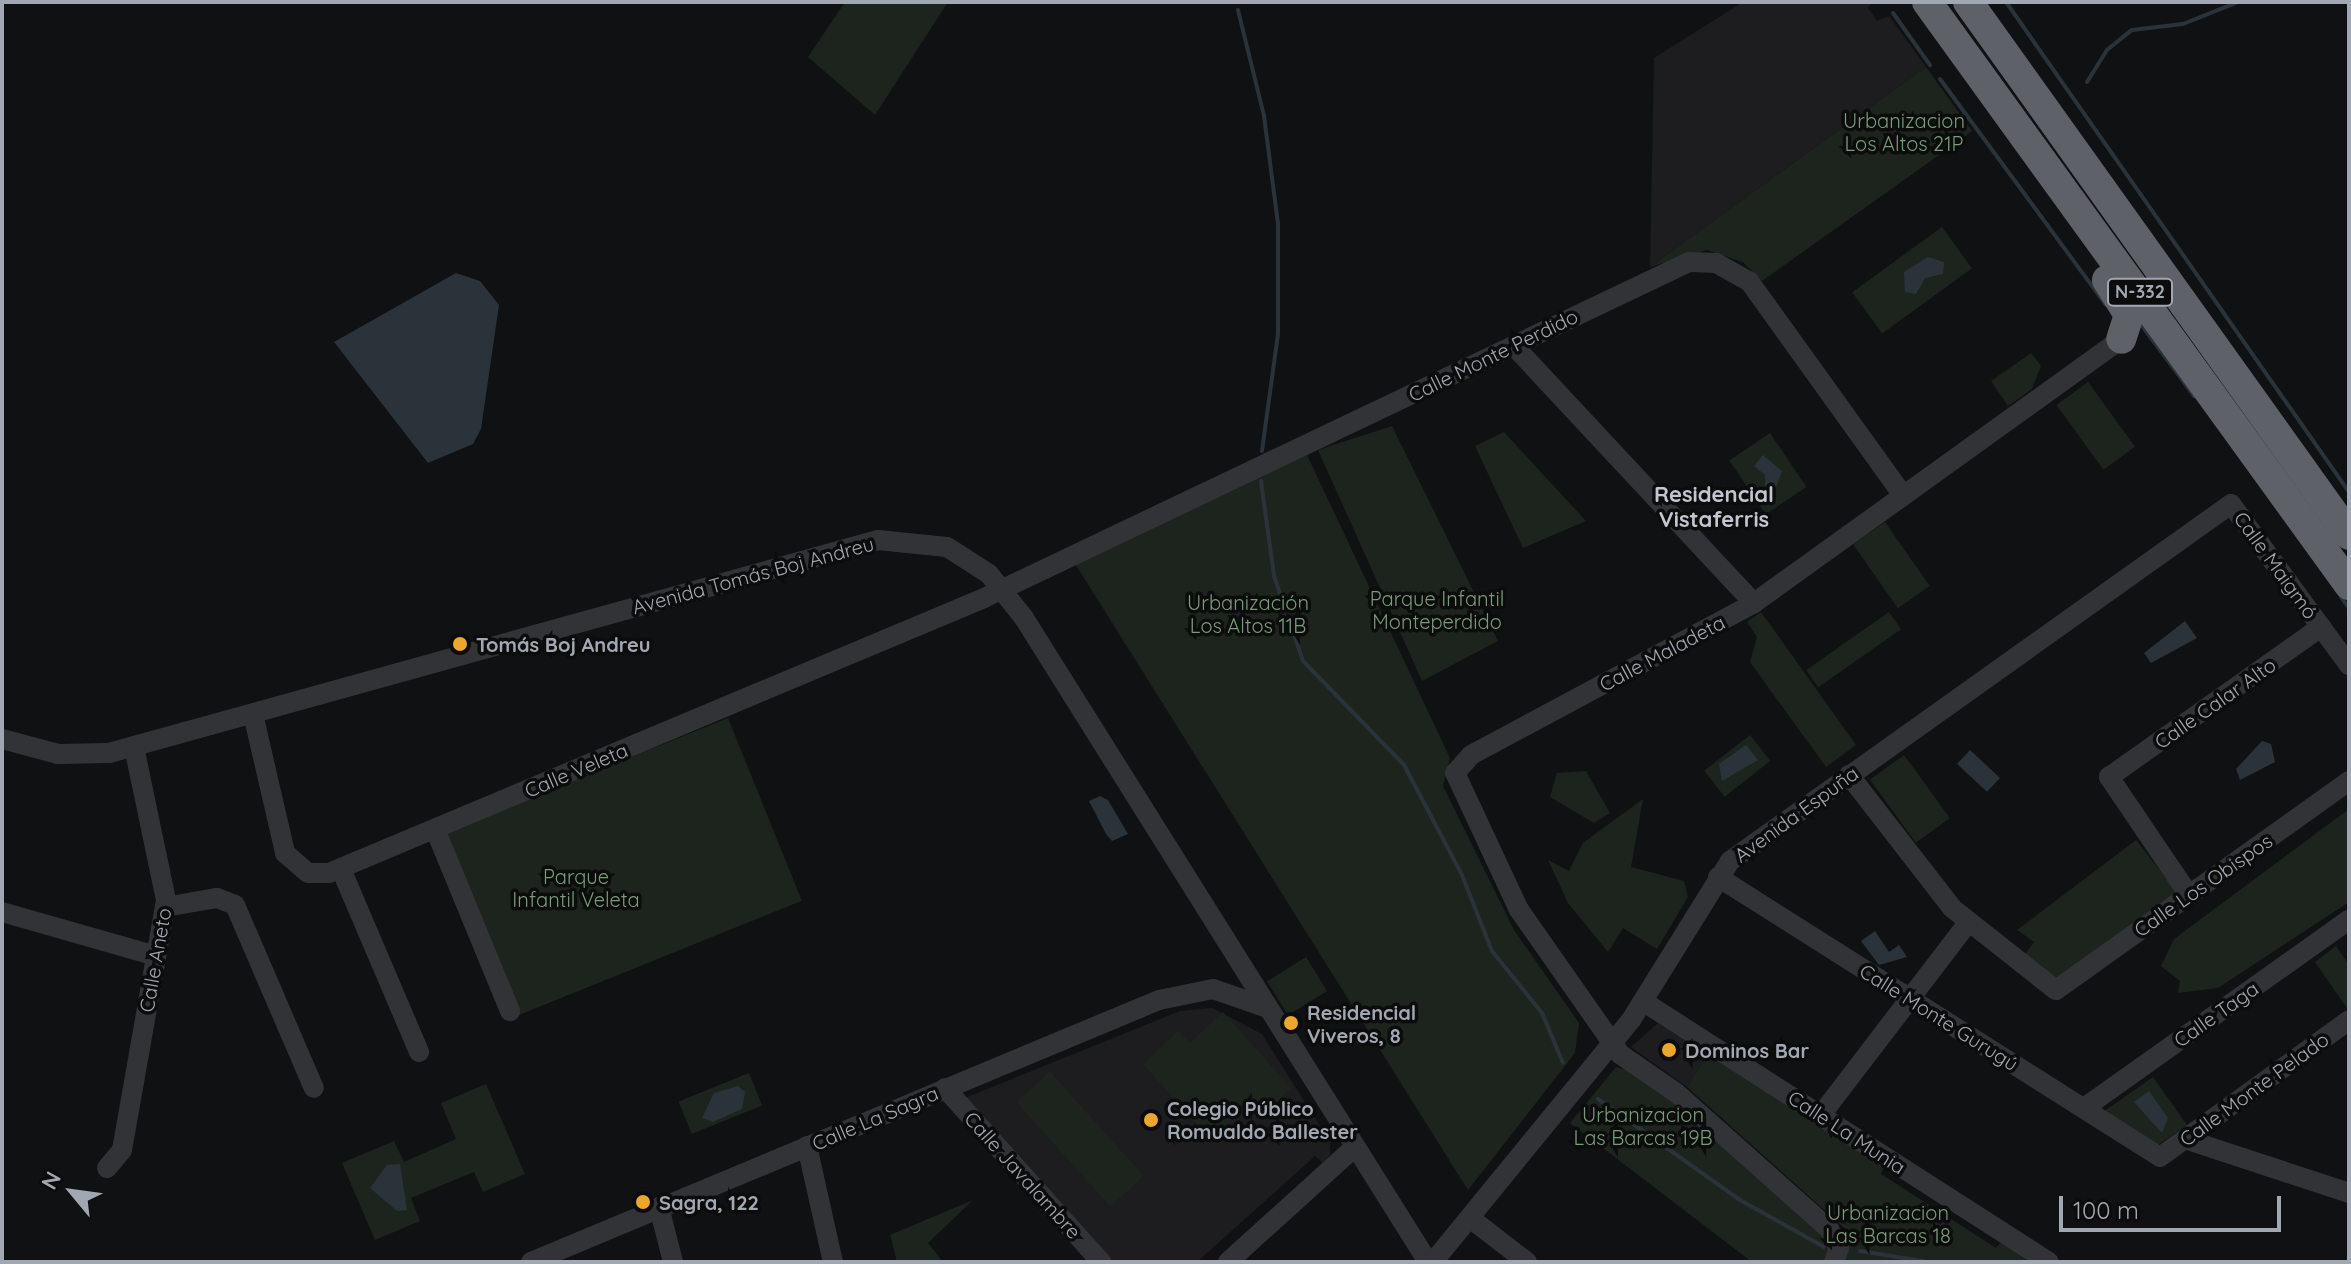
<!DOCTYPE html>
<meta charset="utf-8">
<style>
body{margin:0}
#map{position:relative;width:2351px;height:1264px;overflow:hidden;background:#101112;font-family:Quicksand,sans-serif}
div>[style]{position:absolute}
.built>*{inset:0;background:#1d1d1f}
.green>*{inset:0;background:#1d241e;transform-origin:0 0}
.water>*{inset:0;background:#2a333a;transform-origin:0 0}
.stream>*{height:4px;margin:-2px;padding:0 2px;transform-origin:2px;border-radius:2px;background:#2a333a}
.minor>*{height:20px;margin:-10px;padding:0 10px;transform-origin:10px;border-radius:10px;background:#323337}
.highway>*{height:30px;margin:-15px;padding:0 15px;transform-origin:15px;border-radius:15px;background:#5e6168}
.dots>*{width:22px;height:22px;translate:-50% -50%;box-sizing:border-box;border:4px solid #0c0c0d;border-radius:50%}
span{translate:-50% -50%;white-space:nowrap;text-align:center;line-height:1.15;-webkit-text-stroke:7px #0c0c0d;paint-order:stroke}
.shield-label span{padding:2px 6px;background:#0c0c0d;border:2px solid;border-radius:6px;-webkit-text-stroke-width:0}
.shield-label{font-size:18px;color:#a2a8b2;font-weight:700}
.park-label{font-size:20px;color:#799d7a}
.street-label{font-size:20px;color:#a2a8b2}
.poi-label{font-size:20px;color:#a2a8b2;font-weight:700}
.left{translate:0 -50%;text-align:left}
.neighbourhood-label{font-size:22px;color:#c3c6cf;font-weight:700}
.frame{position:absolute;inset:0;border:4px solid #a2a8b2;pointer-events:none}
.north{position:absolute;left:32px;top:1152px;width:80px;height:80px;-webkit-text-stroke:6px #0c0c0d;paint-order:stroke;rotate:299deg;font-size:22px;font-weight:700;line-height:32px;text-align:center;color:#a2a8b2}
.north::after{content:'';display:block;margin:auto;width:28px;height:36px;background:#a2a8b2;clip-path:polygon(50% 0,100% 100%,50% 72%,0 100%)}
.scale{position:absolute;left:2059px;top:1196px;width:222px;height:36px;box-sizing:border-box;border:4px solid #a2a8b2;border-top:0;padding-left:10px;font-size:24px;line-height:28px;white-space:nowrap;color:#a2a8b2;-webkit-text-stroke:6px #0c0c0d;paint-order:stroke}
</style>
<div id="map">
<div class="built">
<div style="clip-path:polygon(1743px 2px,1872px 2px,1868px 8px,1877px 21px,1889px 16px,1926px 67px,1650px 267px,1654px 58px)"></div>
<div style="clip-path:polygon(1212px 1008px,1262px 1034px,1330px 1142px,1330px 1155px,1323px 1163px,1315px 1156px,1197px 1262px,1113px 1262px,965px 1098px,1180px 1011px)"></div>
<div style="clip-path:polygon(1658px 1023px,1709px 1052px,1687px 1087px,1631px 1047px)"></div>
</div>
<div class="green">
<div style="clip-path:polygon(845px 2px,948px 2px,875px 115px,808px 57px)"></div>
<div style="clip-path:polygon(1926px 67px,1972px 131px,1963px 138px,1762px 281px,1743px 262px,1707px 250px,1650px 267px)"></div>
<div style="left:1942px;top:227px;width:51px;height:111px;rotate:54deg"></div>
<div style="clip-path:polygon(2031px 353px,2041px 366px,2032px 389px,2008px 406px,1991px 381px)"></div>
<div style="left:2088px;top:382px;width:80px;height:39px;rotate:54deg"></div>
<div style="clip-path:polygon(1392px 426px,1498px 641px,1422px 681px,1318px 450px)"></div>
<div style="clip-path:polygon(1504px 432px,1586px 521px,1523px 548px,1475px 446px)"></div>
<div style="left:1770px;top:433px;width:65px;height:49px;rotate:56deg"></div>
<div style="clip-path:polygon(1307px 455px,1450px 758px,1443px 786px,1514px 930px,1579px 1023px,1575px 1053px,1468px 1190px,1074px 562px)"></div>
<div style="left:1885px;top:522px;width:78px;height:39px;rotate:55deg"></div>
<div style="clip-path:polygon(1761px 612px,1856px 745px,1826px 767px,1750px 662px,1757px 637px,1747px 622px)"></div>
<div style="left:1889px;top:612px;width:21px;height:101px;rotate:55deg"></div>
<div style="left:728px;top:718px;width:197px;height:307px;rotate:68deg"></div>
<div style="left:1750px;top:735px;width:33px;height:58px;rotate:52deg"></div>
<div style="left:1904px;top:755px;width:78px;height:42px;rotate:54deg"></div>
<div style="clip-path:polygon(1586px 771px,1610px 813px,1594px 823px,1550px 797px,1557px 773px)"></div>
<div style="clip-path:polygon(1643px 799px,1631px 867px,1684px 881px,1688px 897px,1657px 949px,1623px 928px,1608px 952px,1568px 903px,1548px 860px,1569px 871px,1583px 843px)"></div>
<div style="clip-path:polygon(2349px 809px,2349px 902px,2218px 988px,2178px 993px,2180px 981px,2161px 966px,2174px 939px)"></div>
<div style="clip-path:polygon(2136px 840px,2177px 892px,2058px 981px,2024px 956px,2034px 942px,2017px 930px)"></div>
<div style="clip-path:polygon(2336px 946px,2349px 965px,2349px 1011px,2315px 962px)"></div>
<div style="left:1306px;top:957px;width:40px;height:46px;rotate:58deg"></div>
<div style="clip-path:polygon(1223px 1012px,1291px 1088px,1257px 1119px,1247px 1108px,1211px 1140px,1143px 1064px,1178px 1031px,1190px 1043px)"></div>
<div style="clip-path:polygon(1709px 1052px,1884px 1167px,1881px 1174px,1996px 1248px,2001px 1242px,2035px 1262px,1845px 1262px,1850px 1233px,1687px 1087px)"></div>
<div style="clip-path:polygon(1616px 1067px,1637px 1073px,1831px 1236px,1826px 1262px,1752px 1262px,1570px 1123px)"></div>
<div style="left:1050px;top:1072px;width:140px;height:45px;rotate:48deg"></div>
<div style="left:749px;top:1073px;width:35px;height:76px;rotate:68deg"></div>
<div style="clip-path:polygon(2153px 1077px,2187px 1125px,2158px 1145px,2103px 1112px)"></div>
<div style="clip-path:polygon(486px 1084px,525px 1174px,483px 1192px,474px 1172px,411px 1198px,420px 1221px,375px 1240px,342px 1163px,394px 1141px,404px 1162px,456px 1139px,441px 1103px)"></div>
<div style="clip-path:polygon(973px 1200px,928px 1243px,943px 1262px,897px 1262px,890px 1235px)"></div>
</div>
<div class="water">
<div style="clip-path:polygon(1928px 257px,1944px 262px,1943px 274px,1925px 278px,1916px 294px,1905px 292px,1904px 272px)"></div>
<div style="clip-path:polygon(456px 273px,480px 281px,499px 305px,481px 429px,473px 444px,428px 463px,334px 342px)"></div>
<div style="clip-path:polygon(1763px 455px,1782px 471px,1774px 493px,1765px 491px,1765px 475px,1754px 466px)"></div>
<div style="clip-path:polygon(2185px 621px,2197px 638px,2151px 663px,2144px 653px)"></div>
<div style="clip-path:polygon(2262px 741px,2271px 744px,2275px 762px,2240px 780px,2236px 769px)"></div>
<div style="clip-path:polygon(1746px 745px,1758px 760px,1722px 781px,1719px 764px)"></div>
<div style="left:1970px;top:750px;width:41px;height:19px;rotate:43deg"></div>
<div style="clip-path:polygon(1100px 796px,1108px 800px,1128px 834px,1112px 841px,1106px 834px,1089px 801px)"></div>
<div style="clip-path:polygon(1875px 931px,1889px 952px,1899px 945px,1907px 957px,1879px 965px,1861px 941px)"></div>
<div style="clip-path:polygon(738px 1086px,745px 1092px,742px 1109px,713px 1122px,702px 1118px,714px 1093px)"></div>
<div style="clip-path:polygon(2149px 1091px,2168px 1118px,2162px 1133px,2134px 1102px)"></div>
<div style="clip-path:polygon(400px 1164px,407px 1210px,397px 1211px,370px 1188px,387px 1165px)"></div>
</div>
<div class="stream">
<div style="left:2006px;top:2px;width:598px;rotate:55.01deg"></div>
<div style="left:1238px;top:10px;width:109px;rotate:76.2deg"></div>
<div style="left:1264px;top:116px;width:109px;rotate:82.6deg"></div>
<div style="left:1278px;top:224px;width:110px;rotate:90deg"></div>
<div style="left:1278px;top:334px;width:118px;rotate:97.8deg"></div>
<div style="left:1893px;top:13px;width:64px;rotate:54.6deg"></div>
<div style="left:1940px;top:79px;width:280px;rotate:53.7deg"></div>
<div style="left:2087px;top:82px;width:38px;rotate:-58deg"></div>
<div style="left:2107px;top:50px;width:32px;rotate:-39deg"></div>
<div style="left:2132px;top:30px;width:51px;rotate:-6.7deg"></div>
<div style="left:2183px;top:24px;width:59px;rotate:-21.8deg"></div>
<div style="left:2140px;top:323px;width:91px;rotate:53.5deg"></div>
<div style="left:1261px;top:481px;width:96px;rotate:82.2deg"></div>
<div style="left:1274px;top:576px;width:90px;rotate:71.2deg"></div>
<div style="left:1303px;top:661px;width:145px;rotate:45.8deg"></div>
<div style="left:1404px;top:765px;width:124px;rotate:62.2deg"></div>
<div style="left:1462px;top:875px;width:82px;rotate:68.5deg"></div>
<div style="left:1492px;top:951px;width:80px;rotate:51.1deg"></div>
<div style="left:1542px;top:1013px;width:54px;rotate:67.2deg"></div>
<div style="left:2341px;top:597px;width:14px;rotate:54deg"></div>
<div style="left:1598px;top:1099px;width:174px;rotate:35.4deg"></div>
<div style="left:1740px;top:1200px;width:96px;rotate:29.2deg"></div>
<div style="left:1860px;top:1251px;width:69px;rotate:9.2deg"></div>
</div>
<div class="minor">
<div style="left:1514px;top:346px;width:352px;rotate:47deg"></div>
<div style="left:253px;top:714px;width:143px;rotate:77deg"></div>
<div style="left:285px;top:853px;width:30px;rotate:41deg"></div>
<div style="left:308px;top:873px;width:21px"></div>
<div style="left:329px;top:873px;width:710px;rotate:-22.77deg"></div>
<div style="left:984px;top:598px;width:781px;rotate:-25.48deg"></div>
<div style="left:1689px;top:262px;width:27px;rotate:2deg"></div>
<div style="left:1716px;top:263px;width:38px;rotate:29deg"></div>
<div style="left:1749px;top:281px;width:264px;rotate:54.3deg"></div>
<div style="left:2px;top:739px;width:58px;rotate:15deg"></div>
<div style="left:58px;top:754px;width:51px;rotate:-1.1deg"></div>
<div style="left:109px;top:753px;width:798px;rotate:-15.48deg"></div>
<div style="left:878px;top:540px;width:69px;rotate:5.8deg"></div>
<div style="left:947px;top:547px;width:50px;rotate:32.7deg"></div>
<div style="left:989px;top:574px;width:56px;rotate:51.5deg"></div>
<div style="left:1024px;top:618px;width:760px;rotate:57.9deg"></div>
<div style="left:1849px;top:775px;width:168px;rotate:52.2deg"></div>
<div style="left:1952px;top:908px;width:132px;rotate:38.3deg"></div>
<div style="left:2056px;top:990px;width:360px;rotate:-35.5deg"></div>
<div style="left:435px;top:829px;width:197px;rotate:67.6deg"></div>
<div style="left:341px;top:869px;width:199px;rotate:66.9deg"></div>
<div style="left:1718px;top:877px;width:523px;rotate:32.35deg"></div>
<div style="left:2160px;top:1157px;width:233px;rotate:-35.9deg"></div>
<div style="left:2189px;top:895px;width:143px;rotate:-124.1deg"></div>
<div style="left:2109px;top:777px;width:260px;rotate:-35.3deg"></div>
<div style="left:165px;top:907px;width:53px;rotate:-9.8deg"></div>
<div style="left:217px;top:898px;width:19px;rotate:21deg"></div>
<div style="left:235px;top:905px;width:199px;rotate:66.7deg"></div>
<div style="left:2px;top:912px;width:160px;rotate:15.9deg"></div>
<div style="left:1644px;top:1002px;width:481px;rotate:32.7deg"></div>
<div style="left:945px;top:1088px;width:234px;rotate:48.1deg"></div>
<div style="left:2084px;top:1108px;width:325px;rotate:-35.4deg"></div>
<div style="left:1821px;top:1115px;width:242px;rotate:-52.6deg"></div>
<div style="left:2185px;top:1139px;width:173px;rotate:18.2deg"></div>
<div style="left:807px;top:1146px;width:119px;rotate:77.4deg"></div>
<div style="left:107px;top:1168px;width:23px;rotate:-50deg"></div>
<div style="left:122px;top:1150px;width:254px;rotate:-80deg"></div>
<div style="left:166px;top:900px;width:156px;rotate:-101.8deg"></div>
<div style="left:659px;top:1207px;width:57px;rotate:75.7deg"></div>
<div style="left:1470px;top:1218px;width:72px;rotate:37.7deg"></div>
<div style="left:531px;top:1262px;width:680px;rotate:-22.65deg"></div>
<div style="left:1159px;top:1000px;width:55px;rotate:-11.5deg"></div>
<div style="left:1213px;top:989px;width:55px;rotate:19.1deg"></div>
<div style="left:1228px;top:1262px;width:171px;rotate:-42.2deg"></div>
<div style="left:1433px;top:1262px;width:313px;rotate:-50.7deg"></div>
<div style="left:1631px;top:1020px;width:187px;rotate:-58.1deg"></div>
<div style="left:1730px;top:861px;width:615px;rotate:-35.47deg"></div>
<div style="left:2231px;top:504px;width:200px;rotate:53.8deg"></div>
<div style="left:1834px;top:1262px;width:15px;rotate:-70deg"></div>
<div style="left:1839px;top:1248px;width:21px;rotate:-118deg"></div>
<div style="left:1829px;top:1229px;width:206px;rotate:-138.3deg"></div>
<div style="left:1675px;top:1092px;width:67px;rotate:-145.4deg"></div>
<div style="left:1620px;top:1054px;width:176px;rotate:-125deg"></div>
<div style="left:1519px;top:910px;width:151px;rotate:-115deg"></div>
<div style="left:1455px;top:773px;width:24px;rotate:-48deg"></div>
<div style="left:1471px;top:755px;width:321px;rotate:-28.2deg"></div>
<div style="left:1754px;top:603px;width:452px;rotate:-35.7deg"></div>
</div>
<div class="highway">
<div style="left:1927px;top:2px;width:720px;rotate:54.1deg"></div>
<div style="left:1968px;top:2px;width:655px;rotate:54.44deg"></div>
<div style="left:2107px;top:280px;width:41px;rotate:57.8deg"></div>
<div style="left:2129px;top:315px;width:25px;rotate:108deg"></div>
</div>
<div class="dots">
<div style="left:460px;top:644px;background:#eda62d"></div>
<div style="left:1291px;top:1023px;background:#eda62d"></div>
<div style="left:1669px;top:1050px;background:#eda62d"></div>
<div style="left:1151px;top:1120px;background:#eda62d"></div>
<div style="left:643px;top:1202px;background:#eda62d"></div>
</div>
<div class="shield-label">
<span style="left:2140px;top:292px">N-332</span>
</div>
<div class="park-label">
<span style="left:1904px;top:132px">Urbanizacion<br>Los Altos 21P</span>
<span style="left:1437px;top:610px">Parque Infantil<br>Monteperdido</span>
<span style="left:1248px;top:614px">Urbanización<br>Los Altos 11B</span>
<span style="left:576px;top:888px">Parque<br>Infantil Veleta</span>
<span style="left:1643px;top:1126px">Urbanizacion<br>Las Barcas 19B</span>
<span style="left:1888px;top:1224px">Urbanizacion<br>Las Barcas 18</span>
</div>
<div class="street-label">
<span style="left:1493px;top:355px;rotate:-26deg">Calle Monte Perdido</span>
<span style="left:2276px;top:565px;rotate:54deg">Calle Maigmó</span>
<span style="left:753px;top:575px;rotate:-15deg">Avenida Tomás Boj Andreu</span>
<span style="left:1662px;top:653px;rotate:-28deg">Calle Maladeta</span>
<span style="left:2215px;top:703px;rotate:-35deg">Calle Calar Alto</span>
<span style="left:576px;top:770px;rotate:-23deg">Calle Veleta</span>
<span style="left:1796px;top:814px;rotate:-36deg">Avenida Espuña</span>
<span style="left:2203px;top:885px;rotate:-35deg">Calle Los Obispos</span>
<span style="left:155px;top:960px;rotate:-80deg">Calle Aneto</span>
<span style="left:2216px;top:1014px;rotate:-35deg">Calle Taga</span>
<span style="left:1939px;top:1017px;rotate:32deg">Calle Monte Gurugú</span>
<span style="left:2254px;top:1089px;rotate:-36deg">Calle Monte Pelado</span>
<span style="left:875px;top:1118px;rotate:-23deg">Calle La Sagra</span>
<span style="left:1847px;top:1132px;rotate:33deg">Calle La Munia</span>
<span style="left:1023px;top:1175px;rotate:48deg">Calle Javalambre</span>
</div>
<div class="poi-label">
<span class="left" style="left:476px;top:644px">Tomás Boj Andreu</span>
<span class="left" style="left:1307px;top:1024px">Residencial<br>Viveros, 8</span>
<span class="left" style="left:1685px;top:1050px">Dominos Bar</span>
<span class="left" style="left:1167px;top:1120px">Colegio Público<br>Romualdo Ballester</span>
<span class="left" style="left:659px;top:1202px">Sagra, 122</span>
</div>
<div class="neighbourhood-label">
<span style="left:1714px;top:507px">Residencial<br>Vistaferris</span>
</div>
<div class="frame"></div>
<div class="north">N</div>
<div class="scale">100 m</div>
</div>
